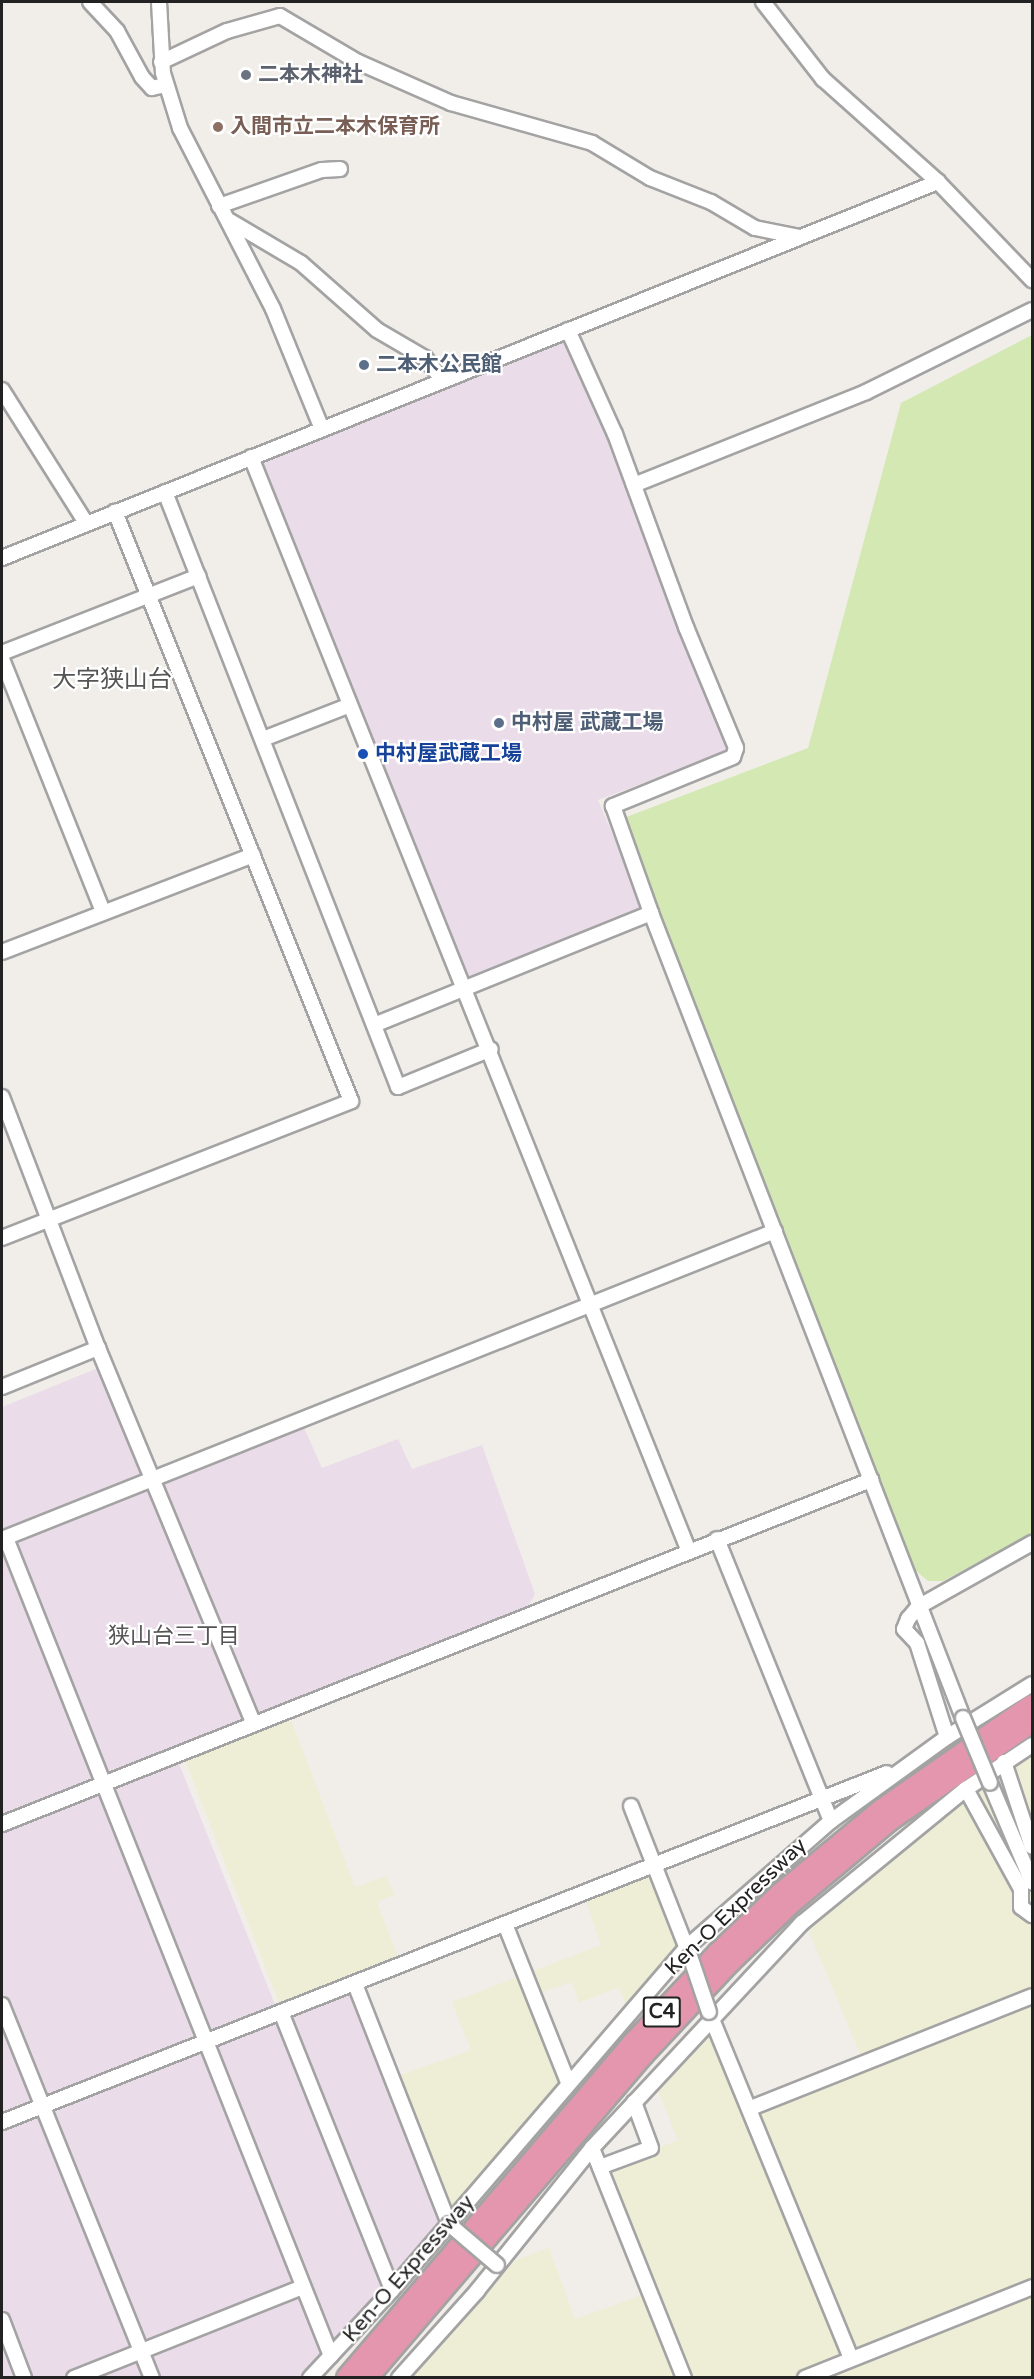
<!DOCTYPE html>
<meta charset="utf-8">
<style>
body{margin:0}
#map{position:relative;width:1034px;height:2379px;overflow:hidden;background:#f1eee9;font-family:"Varela Round","Noto Sans JP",sans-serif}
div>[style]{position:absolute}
.industrial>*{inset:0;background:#eadce9}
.farmland>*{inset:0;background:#eeedd6}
.grass>*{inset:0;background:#d3e8b3}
.roads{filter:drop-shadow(2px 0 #a3a3a3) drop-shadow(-2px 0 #a3a3a3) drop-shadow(0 2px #a3a3a3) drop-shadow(0 -2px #a3a3a3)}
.minor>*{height:14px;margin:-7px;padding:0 7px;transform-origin:7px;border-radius:7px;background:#fff}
.highway>*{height:20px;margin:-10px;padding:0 10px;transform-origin:10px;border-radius:10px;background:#e396ae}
.bridges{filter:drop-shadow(2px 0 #a3a3a3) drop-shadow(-2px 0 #a3a3a3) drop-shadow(0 2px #a3a3a3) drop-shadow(0 -2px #a3a3a3)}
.minor-bridge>*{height:14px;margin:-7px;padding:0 7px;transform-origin:7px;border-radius:7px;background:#fff}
.dots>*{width:16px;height:16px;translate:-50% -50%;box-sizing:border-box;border:3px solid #fff;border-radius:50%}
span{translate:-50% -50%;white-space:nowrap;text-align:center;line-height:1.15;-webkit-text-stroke:4.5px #fff;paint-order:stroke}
.shield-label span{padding:2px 4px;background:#fff;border:2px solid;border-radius:4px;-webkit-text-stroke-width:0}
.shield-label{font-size:20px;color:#222;font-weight:700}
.worship-label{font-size:21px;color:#5b616d;font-weight:700}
.left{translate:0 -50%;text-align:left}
.education-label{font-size:21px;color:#785e54;font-weight:700}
.service-label{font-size:21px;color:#4e5e75;font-weight:700}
.transit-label{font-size:21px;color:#164399;font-weight:700}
.street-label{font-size:21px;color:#222}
.neighbourhood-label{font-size:22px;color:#555}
.quarter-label{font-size:24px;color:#555}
.frame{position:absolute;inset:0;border:3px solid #222;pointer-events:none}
</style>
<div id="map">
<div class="industrial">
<div style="clip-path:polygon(567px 335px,728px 746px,725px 752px,598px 800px,645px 911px,478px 978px,466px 975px,262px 467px,265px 457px)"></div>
<div style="clip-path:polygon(103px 1366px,149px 1481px,301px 1421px,322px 1468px,398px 1439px,412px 1469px,482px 1445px,535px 1594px,527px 1608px,174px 1751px,280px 2017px,353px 1991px,445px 2221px,387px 2291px,304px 2377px,2px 2378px,2px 1407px)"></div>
</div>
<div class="farmland">
<div style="clip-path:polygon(291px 1720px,355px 1887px,386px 1876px,394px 1895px,377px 1902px,399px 1959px,280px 2005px,185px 1760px)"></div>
<div style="clip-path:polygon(1032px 1750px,1032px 2377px,406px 2378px,516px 2260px,549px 2248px,575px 2319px,654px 2291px,605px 2169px,678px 2140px,655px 2084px,710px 2024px,747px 2108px,863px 2061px,807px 1927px,864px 1875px)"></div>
<div style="clip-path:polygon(651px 1868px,668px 1912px,676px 1949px,627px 2008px,619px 1987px,579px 2003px,572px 1982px,536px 1994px,561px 2079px,449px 2216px,395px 2077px,471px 2050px,452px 2002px,601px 1945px,584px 1895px)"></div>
</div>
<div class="grass">
<div style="clip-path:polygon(1032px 335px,1032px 1533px,943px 1581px,928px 1581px,915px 1570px,621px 819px,808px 748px,901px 403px)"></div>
</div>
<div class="roads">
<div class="minor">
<div style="left:90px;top:2px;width:40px;rotate:47deg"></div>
<div style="left:117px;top:31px;width:52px;rotate:61.5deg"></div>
<div style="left:142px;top:77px;width:15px;rotate:48deg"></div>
<div style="left:152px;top:88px;width:13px;rotate:-13deg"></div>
<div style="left:159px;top:2px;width:71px;rotate:86.8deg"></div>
<div style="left:163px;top:73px;width:58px;rotate:72.8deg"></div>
<div style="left:180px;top:128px;width:203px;rotate:62.8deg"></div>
<div style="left:273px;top:309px;width:130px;rotate:67.8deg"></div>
<div style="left:763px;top:2px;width:98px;rotate:52.1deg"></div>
<div style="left:823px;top:79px;width:154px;rotate:41.8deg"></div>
<div style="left:938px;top:182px;width:136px;rotate:46.2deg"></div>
<div style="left:161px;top:62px;width:73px;rotate:-25.2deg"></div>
<div style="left:227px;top:31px;width:55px;rotate:-15.8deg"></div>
<div style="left:280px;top:16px;width:91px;rotate:30.5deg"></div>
<div style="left:358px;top:62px;width:102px;rotate:23.8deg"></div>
<div style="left:451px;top:103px;width:147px;rotate:15.8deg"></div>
<div style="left:592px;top:143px;width:68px;rotate:31.1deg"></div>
<div style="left:650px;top:178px;width:66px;rotate:21.5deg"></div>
<div style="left:711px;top:202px;width:51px;rotate:30.6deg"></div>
<div style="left:755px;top:228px;width:46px;rotate:11.3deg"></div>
<div style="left:219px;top:206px;width:109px;rotate:-19.3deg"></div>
<div style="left:322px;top:170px;width:18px;rotate:-3deg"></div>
<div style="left:230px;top:221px;width:82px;rotate:30.6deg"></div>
<div style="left:301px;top:263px;width:101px;rotate:41.4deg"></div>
<div style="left:377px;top:330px;width:56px;rotate:30.3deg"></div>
<div style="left:425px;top:358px;width:28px;rotate:51deg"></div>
<div style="left:568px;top:330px;width:114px;rotate:65.7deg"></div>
<div style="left:615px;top:434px;width:206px;rotate:69.8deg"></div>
<div style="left:686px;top:627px;width:131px;rotate:67.5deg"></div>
<div style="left:736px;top:748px;width:9px;rotate:108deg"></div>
<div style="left:733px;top:757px;width:130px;rotate:157.8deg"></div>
<div style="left:613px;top:806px;width:114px;rotate:70.4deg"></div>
<div style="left:651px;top:913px;width:863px;rotate:68.81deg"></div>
<div style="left:2px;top:390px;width:157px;rotate:57.7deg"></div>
<div style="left:251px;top:457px;width:1176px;rotate:68.19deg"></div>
<div style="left:634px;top:485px;width:250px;rotate:-21.8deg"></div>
<div style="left:866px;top:392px;width:185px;rotate:-26.3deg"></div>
<div style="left:165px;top:492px;width:639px;rotate:68.61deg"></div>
<div style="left:398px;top:1087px;width:100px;rotate:-22.2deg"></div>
<div style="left:2px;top:558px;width:1009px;rotate:-21.89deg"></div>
<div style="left:2px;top:653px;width:211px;rotate:-21.4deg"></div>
<div style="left:2px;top:659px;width:272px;rotate:68.2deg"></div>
<div style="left:263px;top:739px;width:93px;rotate:-21.3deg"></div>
<div style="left:2px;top:952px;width:269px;rotate:-21.1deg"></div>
<div style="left:374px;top:1025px;width:299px;rotate:-22deg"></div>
<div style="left:2px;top:1097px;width:269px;rotate:69.1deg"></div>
<div style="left:98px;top:1348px;width:405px;rotate:67.5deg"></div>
<div style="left:2px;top:1238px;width:375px;rotate:-21.4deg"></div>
<div style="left:351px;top:1101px;width:635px;rotate:-111.83deg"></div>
<div style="left:2px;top:1387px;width:104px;rotate:-22.1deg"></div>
<div style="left:6px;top:1538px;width:880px;rotate:68.33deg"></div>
<div style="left:2px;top:1539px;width:832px;rotate:-21.72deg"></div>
<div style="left:717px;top:1539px;width:304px;rotate:68deg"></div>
<div style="left:947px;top:1737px;width:99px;rotate:-107.7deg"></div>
<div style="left:917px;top:1643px;width:19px;rotate:-133deg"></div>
<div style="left:904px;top:1629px;width:11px;rotate:-68deg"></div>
<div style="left:908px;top:1619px;width:16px;rotate:-50deg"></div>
<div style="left:918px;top:1607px;width:131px;rotate:-29.3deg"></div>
<div style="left:1004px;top:1762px;width:89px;rotate:71.8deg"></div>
<div style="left:990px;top:1783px;width:108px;rotate:67deg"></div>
<div style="left:966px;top:1789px;width:114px;rotate:61.2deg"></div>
<div style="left:1021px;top:1889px;width:18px;rotate:90deg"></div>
<div style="left:1021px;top:1907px;width:14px;rotate:36deg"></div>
<div style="left:631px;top:1806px;width:159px;rotate:68.6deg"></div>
<div style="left:2px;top:1824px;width:935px;rotate:-21.6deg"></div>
<div style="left:505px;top:1924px;width:170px;rotate:68.3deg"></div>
<div style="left:355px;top:1984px;width:258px;rotate:68.6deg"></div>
<div style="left:2px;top:2005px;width:402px;rotate:68.1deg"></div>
<div style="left:281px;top:2012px;width:299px;rotate:68.2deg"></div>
<div style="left:709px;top:2012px;width:374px;rotate:67.7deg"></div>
<div style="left:751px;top:2108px;width:302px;rotate:-21.7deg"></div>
<div style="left:2px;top:2122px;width:951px;rotate:-21.52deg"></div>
<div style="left:592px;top:2148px;width:248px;rotate:68.2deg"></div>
<div style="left:600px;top:2167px;width:54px;rotate:-20.4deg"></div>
<div style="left:651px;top:2148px;width:49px;rotate:-110.3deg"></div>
<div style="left:2px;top:2320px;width:62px;rotate:69.2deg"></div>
<div style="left:74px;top:2378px;width:246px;rotate:-21.7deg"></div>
<div style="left:310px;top:2378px;width:120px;rotate:-47deg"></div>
<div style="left:392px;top:2290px;width:452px;rotate:-49.3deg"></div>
<div style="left:687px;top:1947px;width:191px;rotate:-41.2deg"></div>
<div style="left:831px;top:1821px;width:143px;rotate:-35.9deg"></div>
<div style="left:947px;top:1737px;width:100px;rotate:-31.9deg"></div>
<div style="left:399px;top:2378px;width:117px;rotate:-48.1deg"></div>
<div style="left:477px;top:2291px;width:184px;rotate:-51.2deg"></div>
<div style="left:592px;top:2148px;width:308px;rotate:-47deg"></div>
<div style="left:802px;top:1923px;width:212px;rotate:-39.3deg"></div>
<div style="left:966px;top:1789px;width:79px;rotate:-33.7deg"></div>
<div style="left:805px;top:2378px;width:245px;rotate:-21.8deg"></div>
</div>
<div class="highway">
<div style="left:347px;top:2378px;width:438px;rotate:-49.5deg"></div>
<div style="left:631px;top:2045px;width:128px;rotate:-46.6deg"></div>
<div style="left:719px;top:1952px;width:86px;rotate:-43.6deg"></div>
<div style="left:781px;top:1893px;width:130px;rotate:-39.7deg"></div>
<div style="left:881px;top:1810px;width:184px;rotate:-34.8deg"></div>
<div style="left:367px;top:2378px;width:425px;rotate:-49.5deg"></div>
<div style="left:643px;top:2055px;width:127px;rotate:-46.9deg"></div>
<div style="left:730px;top:1962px;width:83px;rotate:-44deg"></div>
<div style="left:790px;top:1904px;width:131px;rotate:-40deg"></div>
<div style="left:890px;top:1820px;width:173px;rotate:-34.6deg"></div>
</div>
</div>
<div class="bridges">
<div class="minor-bridge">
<div style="left:963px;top:1718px;width:70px;rotate:67.4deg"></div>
<div style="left:690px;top:1956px;width:59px;rotate:71.3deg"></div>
<div style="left:449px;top:2224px;width:63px;rotate:40.5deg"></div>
</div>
</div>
<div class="dots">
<div style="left:246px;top:75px;background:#6b7280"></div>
<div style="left:218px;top:127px;background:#8d6e63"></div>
<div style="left:364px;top:365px;background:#5c6f8a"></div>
<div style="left:499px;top:723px;background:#5c6f8a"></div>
<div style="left:363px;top:754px;background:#1a4fb4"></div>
</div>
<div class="shield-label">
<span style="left:662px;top:2012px">C4</span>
</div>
<div class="worship-label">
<span class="left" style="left:258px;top:75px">二本木神社</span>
</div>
<div class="education-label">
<span class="left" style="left:230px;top:127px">入間市立二本木保育所</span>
</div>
<div class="service-label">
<span class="left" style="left:376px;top:365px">二本木公民館</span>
<span class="left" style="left:511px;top:723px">中村屋 武蔵工場</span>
</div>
<div class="transit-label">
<span class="left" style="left:375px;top:754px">中村屋武蔵工場</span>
</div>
<div class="street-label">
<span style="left:736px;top:1907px;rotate:-44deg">Ken-O Expressway</span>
<span style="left:409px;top:2269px;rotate:-49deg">Ken-O Expressway</span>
</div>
<div class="neighbourhood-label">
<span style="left:174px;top:1637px">狭山台三丁目</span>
</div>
<div class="quarter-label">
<span style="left:112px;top:680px">大字狭山台</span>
</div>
<div class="frame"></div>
</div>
